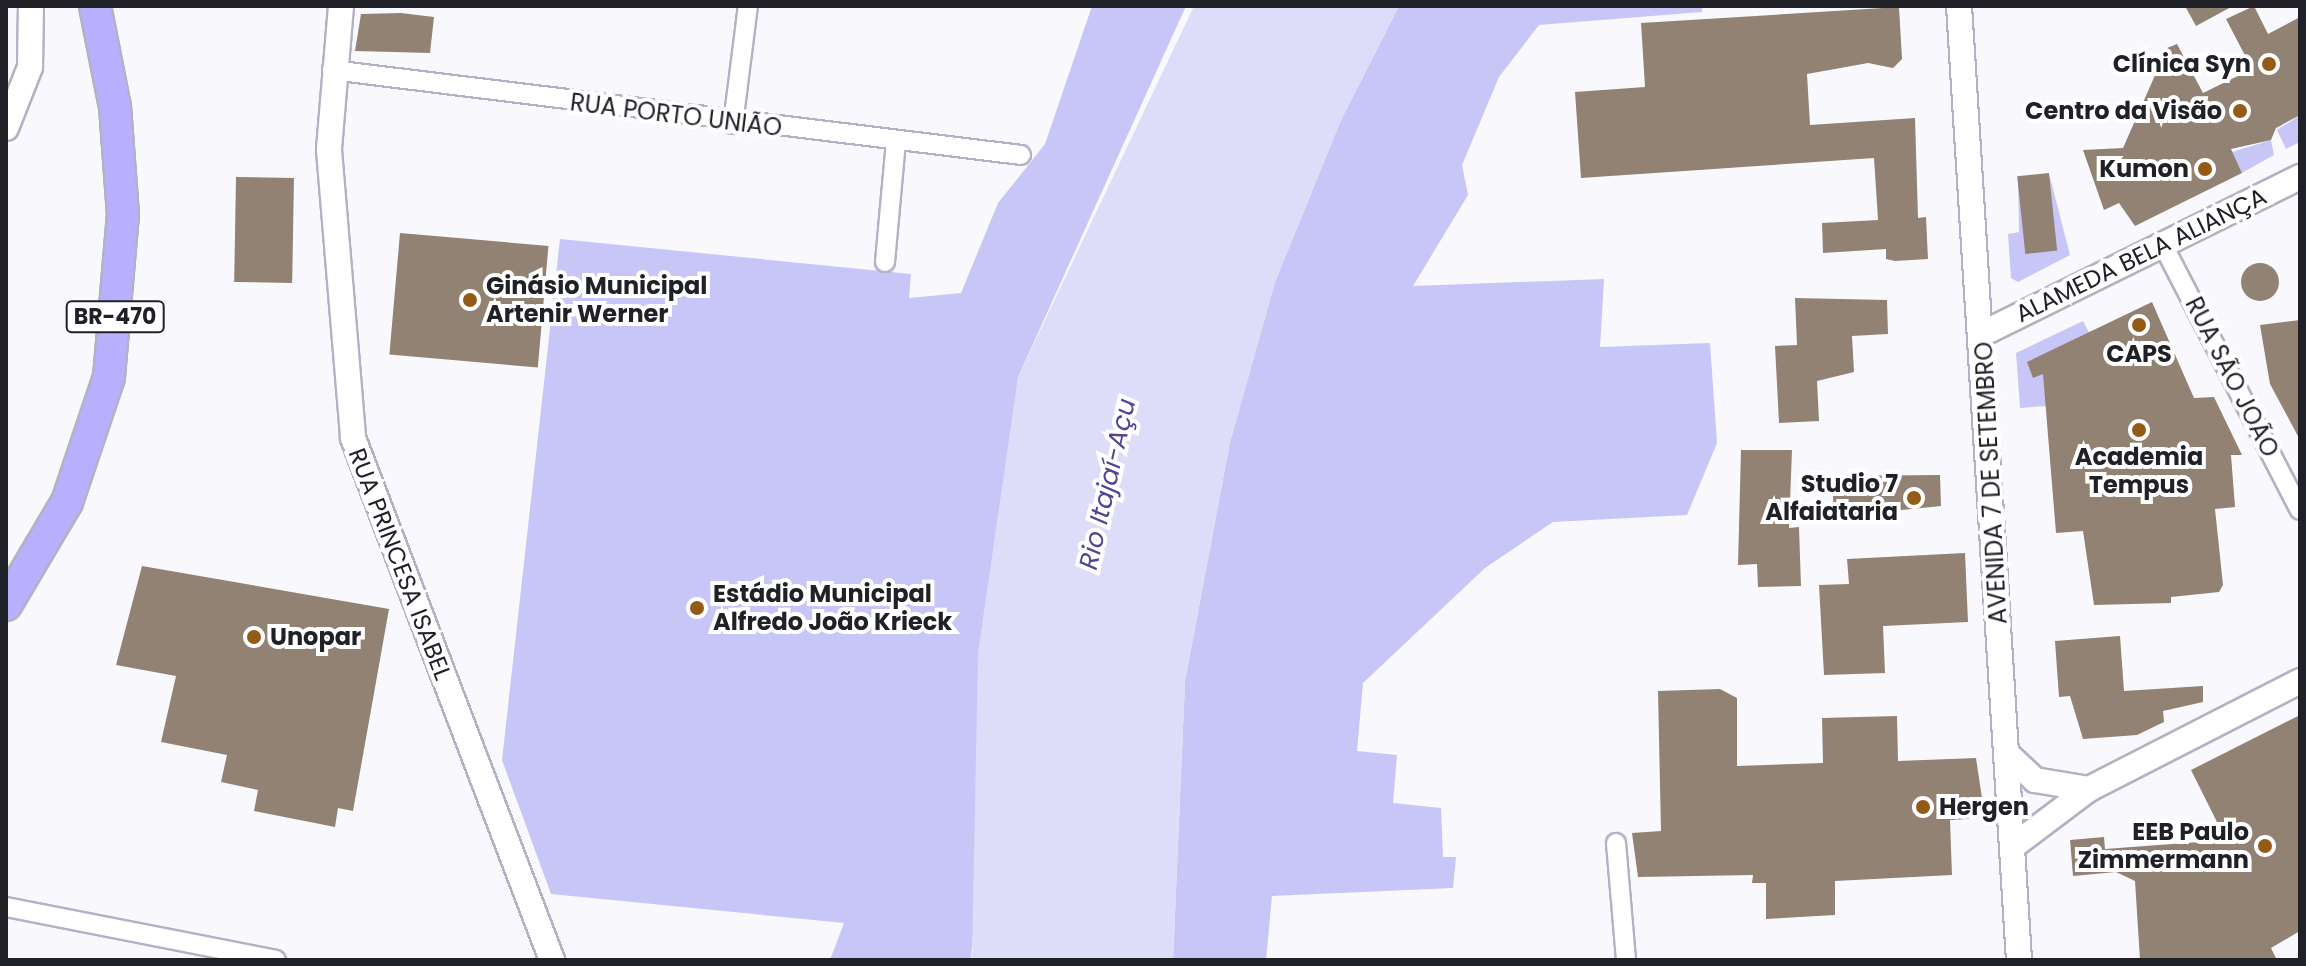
<!DOCTYPE html>
<meta charset="utf-8">
<style>
body{margin:0}
#map{position:relative;width:2306px;height:966px;overflow:hidden;background:#f9f9fd;font-family:Poppins,sans-serif}
div>[style]{position:absolute}
.green>*{inset:0;background:#c8c6f7}
.water>*{inset:0;background:#ddddfa}
.building>*{inset:0;background:#918273;transform-origin:0 0}
.round{border-radius:50%}
.roads{filter:drop-shadow(2px 0 #b2b2c5) drop-shadow(-2px 0 #b2b2c5) drop-shadow(0 2px #b2b2c5) drop-shadow(0 -2px #b2b2c5)}
.minor>*{height:18px;margin:-9px;padding:0 9px;transform-origin:9px;border-radius:9px;background:#fff}
.tertiary>*{height:24px;margin:-12px;padding:0 12px;transform-origin:12px;border-radius:12px;background:#fff}
.trunk>*{height:30px;margin:-15px;padding:0 15px;transform-origin:15px;border-radius:15px;background:#b8b0fe}
.dots>*{width:22px;height:22px;translate:-50% -50%;box-sizing:border-box;border:4px solid #fff;border-radius:50%}
span{translate:-50% -50%;white-space:nowrap;text-align:center;line-height:1.15;-webkit-text-stroke:8px #fff;paint-order:stroke}
.shield-label span{padding:2px 6px;background:#fff;border:2px solid;border-radius:6px;-webkit-text-stroke-width:0}
.shield-label{font-size:22px;color:#202027;font-weight:700}
.poi-label{font-size:24px;color:#202027;font-weight:700}
.right{translate:-100% -50%;text-align:right}
.left{translate:0 -50%;text-align:left}
.street-label{font-size:24px;color:#202027}
.water-label{font-size:26px;color:#504495;font-style:italic}
.frame{position:absolute;inset:0;border:8px solid #202027;pointer-events:none}
</style>
<div id="map">
<div class="green">
<div style="clip-path:polygon(1092px 6px,1186px 6px,1018px 377px,971px 960px,830px 960px,844px 923px,551px 894px,502px 760px,560px 239px,911px 274px,909px 298px,961px 293px,998px 203px,1045px 144px)"></div>
<div style="clip-path:polygon(1399px 6px,1702px 6px,1702px 12px,1539px 25px,1499px 77px,1462px 165px,1468px 195px,1413px 286px,1604px 279px,1600px 347px,1710px 343px,1717px 443px,1687px 515px,1553px 522px,1485px 568px,1363px 683px,1357px 751px,1397px 755px,1393px 803px,1441px 808px,1443px 857px,1456px 857px,1453px 888px,1272px 896px,1266px 960px,1173px 960px,1185px 681px,1230px 442px,1275px 282px,1341px 120px)"></div>
<div style="clip-path:polygon(2300px 115px,2300px 142px,2286px 149px,2277px 130px)"></div>
<div style="clip-path:polygon(2271px 140px,2274px 155px,2242px 173px,2232px 152px)"></div>
<div style="clip-path:polygon(2050px 177px,2070px 255px,2018px 282px,2011px 278px,2008px 234px,2019px 232px,2018px 179px)"></div>
<div style="clip-path:polygon(2083px 321px,2105px 364px,2046px 406px,2020px 408px,2016px 353px)"></div>
</div>
<div class="water">
<div style="clip-path:polygon(1194px 6px,1399px 6px,1341px 120px,1275px 282px,1230px 442px,1185px 681px,1173px 960px,972px 960px,978px 653px,1018px 377px)"></div>
</div>
<div class="building">
<div style="clip-path:polygon(2185px 6px,2233px 6px,2196px 26px)"></div>
<div style="clip-path:polygon(2254px 6px,2268px 34px,2300px 17px,2300px 115px,2276px 128px,2271px 140px,2231px 149px,2242px 173px,2135px 226px,2119px 203px,2104px 210px,2083px 150px,2123px 148px,2167px 48px,2177px 44px,2203px 93px,2252px 69px,2226px 19px)"></div>
<div style="clip-path:polygon(1899px 7px,1902px 59px,1893px 68px,1868px 63px,1807px 74px,1810px 125px,1915px 118px,1918px 218px,1926px 217px,1928px 259px,1895px 261px,1886px 259px,1886px 249px,1823px 253px,1822px 223px,1878px 220px,1874px 158px,1581px 178px,1575px 92px,1645px 87px,1641px 23px)"></div>
<div style="clip-path:polygon(401px 13px,434px 17px,430px 53px,355px 51px,361px 14px)"></div>
<div style="left:2049px;top:173px;width:78px;height:32px;rotate:84deg"></div>
<div style="left:236px;top:177px;width:58px;height:105px;rotate:1deg"></div>
<div style="left:400px;top:233px;width:149px;height:122px;rotate:5deg"></div>
<div class="round" style="left:2241px;top:263px;width:38px;height:38px"></div>
<div style="clip-path:polygon(1795px 298px,1887px 300px,1888px 334px,1852px 336px,1854px 372px,1817px 381px,1819px 421px,1779px 423px,1775px 346px,1797px 345px)"></div>
<div style="clip-path:polygon(2152px 302px,2194px 398px,2214px 397px,2242px 455px,2231px 455px,2235px 507px,2215px 509px,2223px 585px,2219px 592px,2171px 597px,2171px 603px,2094px 605px,2083px 531px,2056px 533px,2043px 374px,2033px 378px,2027px 362px)"></div>
<div style="clip-path:polygon(2300px 320px,2300px 440px,2270px 384px,2260px 325px)"></div>
<div style="clip-path:polygon(1741px 450px,1792px 450px,1789px 528px,1799px 527px,1801px 586px,1758px 587px,1757px 564px,1738px 565px)"></div>
<div style="clip-path:polygon(1940px 475px,1941px 506px,1834px 517px,1832px 476px)"></div>
<div style="clip-path:polygon(1965px 553px,1968px 622px,1883px 626px,1885px 673px,1824px 675px,1819px 585px,1849px 584px,1847px 559px)"></div>
<div style="clip-path:polygon(142px 566px,389px 609px,353px 811px,338px 808px,335px 827px,254px 811px,258px 790px,221px 782px,227px 755px,161px 742px,176px 676px,116px 665px)"></div>
<div style="clip-path:polygon(2120px 636px,2124px 691px,2203px 686px,2203px 702px,2163px 711px,2164px 722px,2137px 735px,2083px 739px,2070px 696px,2059px 697px,2055px 641px)"></div>
<div style="clip-path:polygon(1720px 689px,1737px 698px,1737px 766px,1823px 763px,1822px 718px,1897px 716px,1898px 761px,1976px 758px,1985px 818px,1950px 820px,1952px 875px,1835px 881px,1835px 915px,1766px 919px,1766px 883px,1752px 883px,1753px 875px,1638px 877px,1632px 833px,1661px 831px,1658px 691px)"></div>
<div style="clip-path:polygon(2300px 715px,2300px 931px,2271px 948px,2277px 960px,2140px 960px,2135px 881px,2116px 872px,2073px 876px,2070px 840px,2104px 837px,2105px 849px,2226px 840px,2191px 770px)"></div>
</div>
<div class="roads">
<div class="minor">
<div style="left:332px;top:70px;width:694px;rotate:7.03deg"></div>
<div style="left:733px;top:124px;width:119px;rotate:-82.8deg"></div>
<div style="left:2163px;top:245px;width:298px;rotate:62.7deg"></div>
<div style="left:885px;top:262px;width:121px;rotate:-84.8deg"></div>
<div style="left:1616px;top:843px;width:117px;rotate:85.1deg"></div>
<div style="left:6px;top:907px;width:275px;rotate:11.1deg"></div>
</div>
<div class="tertiary">
<div style="left:341px;top:6px;width:144px;rotate:94.8deg"></div>
<div style="left:329px;top:150px;width:289px;rotate:85.2deg"></div>
<div style="left:353px;top:438px;width:559px;rotate:69.13deg"></div>
<div style="left:1959px;top:6px;width:956px;rotate:86.4deg"></div>
<div style="left:6px;top:128px;width:66px;rotate:-68.5deg"></div>
<div style="left:30px;top:67px;width:61px;rotate:-89.1deg"></div>
<div style="left:1982px;top:334px;width:355px;rotate:-26.3deg"></div>
<div style="left:2006px;top:753px;width:40px;rotate:43deg"></div>
<div style="left:2035px;top:780px;width:55px;rotate:9.5deg"></div>
<div style="left:2012px;top:847px;width:96px;rotate:-37deg"></div>
<div style="left:2089px;top:789px;width:237px;rotate:-27.1deg"></div>
</div>
<div class="trunk">
<div style="left:6px;top:605px;width:120px;rotate:-59.4deg"></div>
<div style="left:67px;top:502px;width:132px;rotate:-71.4deg"></div>
<div style="left:109px;top:377px;width:163px;rotate:-85.1deg"></div>
<div style="left:123px;top:215px;width:108px;rotate:-94.2deg"></div>
<div style="left:115px;top:107px;width:103px;rotate:-101.2deg"></div>
</div>
</div>
<div class="dots">
<div style="left:2269px;top:64px;background:#935b15"></div>
<div style="left:2240px;top:111px;background:#935b15"></div>
<div style="left:2205px;top:169px;background:#935b15"></div>
<div style="left:470px;top:300px;background:#935b15"></div>
<div style="left:2139px;top:325px;background:#935b15"></div>
<div style="left:2139px;top:430px;background:#935b15"></div>
<div style="left:1914px;top:498px;background:#935b15"></div>
<div style="left:697px;top:608px;background:#935b15"></div>
<div style="left:254px;top:637px;background:#935b15"></div>
<div style="left:1923px;top:807px;background:#935b15"></div>
<div style="left:2265px;top:846px;background:#935b15"></div>
</div>
<div class="shield-label">
<span style="left:115px;top:317px">BR-470</span>
</div>
<div class="poi-label">
<span class="right" style="left:2251px;top:64px">Clínica Syn</span>
<span class="right" style="left:2222px;top:111px">Centro da Visão</span>
<span class="right" style="left:2189px;top:169px">Kumon</span>
<span class="left" style="left:486px;top:300px">Ginásio Municipal<br>Artenir Werner</span>
<span style="left:2139px;top:354px">CAPS</span>
<span style="left:2139px;top:471px">Academia<br>Tempus</span>
<span class="right" style="left:1898px;top:498px">Studio 7<br>Alfaiataria</span>
<span class="left" style="left:713px;top:608px">Estádio Municipal<br>Alfredo João Krieck</span>
<span class="left" style="left:270px;top:637px">Unopar</span>
<span class="left" style="left:1939px;top:807px">Hergen</span>
<span class="right" style="left:2249px;top:846px">EEB Paulo<br>Zimmermann</span>
</div>
<div class="street-label">
<span style="left:676px;top:115px;rotate:7deg">RUA PORTO UNIÃO</span>
<span style="left:2141px;top:255px;rotate:-26deg">ALAMEDA BELA ALIANÇA</span>
<span style="left:2232px;top:377px;rotate:63deg">RUA SÃO JOÃO</span>
<span style="left:1991px;top:483px;rotate:-93deg">AVENIDA 7 DE SETEMBRO</span>
<span style="left:400px;top:564px;rotate:69deg">RUA PRINCESA ISABEL</span>
</div>
<div class="water-label">
<span style="left:1108px;top:484px;rotate:-77deg">Rio Itajaí-Açu</span>
</div>
<div class="frame"></div>
</div>
